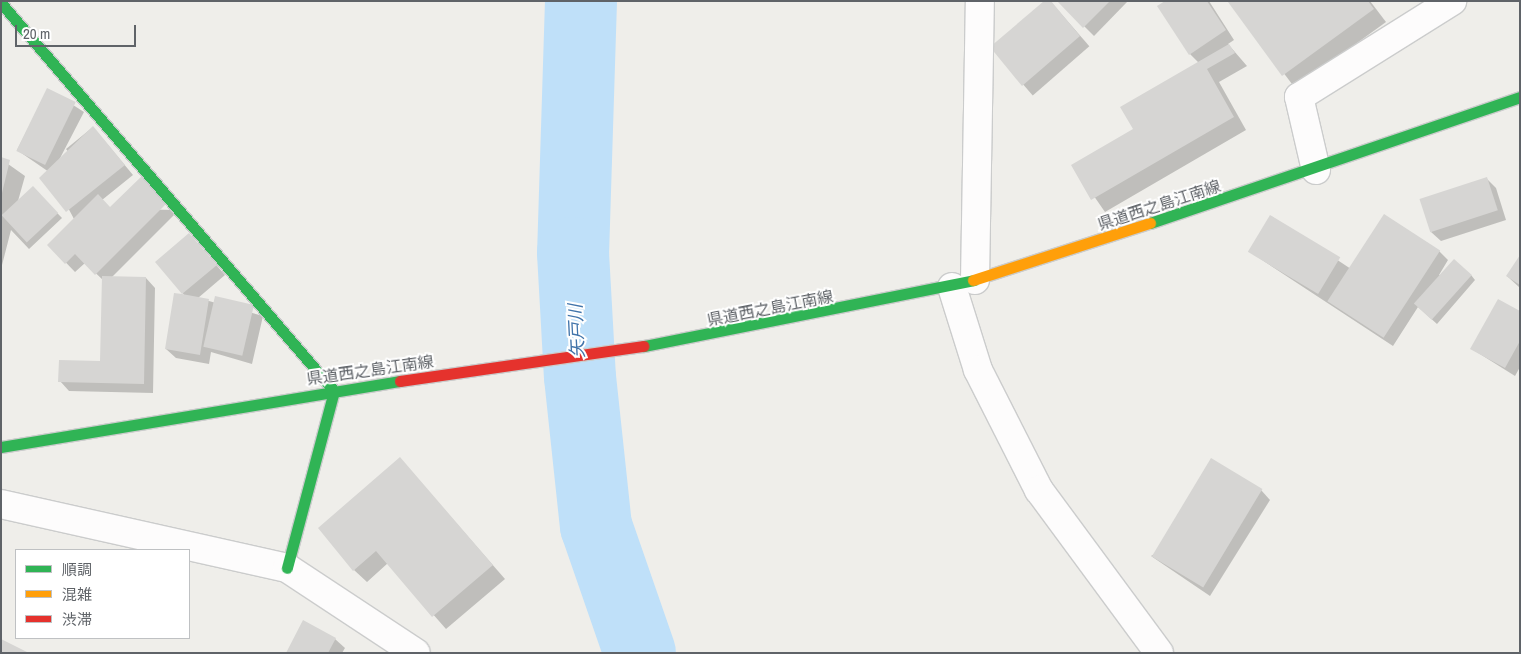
<!DOCTYPE html>
<meta charset="utf-8">
<style>
body{margin:0}
#map{position:relative;width:1521px;height:654px;overflow:hidden;background:#efeeea;font-family:"Archivo Narrow","Noto Sans JP",sans-serif}
div>[style]{position:absolute}
.shadow>*{inset:0;background:#0003;transform-origin:0 0}
.river>*{height:72px;margin:-36px;padding:0 36px;transform-origin:36px;border-radius:36px;background:#bfe0f9}
.building>*{inset:0;background:#d6d5d3;transform-origin:0 0}
.roads{filter:drop-shadow(1px 0 #cbcccc) drop-shadow(-1px 0 #cbcccc) drop-shadow(0 1px #cbcccc) drop-shadow(0 -1px #cbcccc)}
.street>*{height:28px;margin:-14px;padding:0 14px;transform-origin:14px;border-radius:14px;background:#fdfcfc}
.fast>*{height:11px;margin:-5.5px;padding:0 5.5px;transform-origin:5.5px;border-radius:5.5px;background:#30b455}
.slow>*{height:11px;margin:-5.5px;padding:0 5.5px;transform-origin:5.5px;border-radius:5.5px;background:#ff9f0a}
.jam>*{height:11px;margin:-5.5px;padding:0 5.5px;transform-origin:5.5px;border-radius:5.5px;background:#e5322d}
span{translate:-50% -50%;white-space:nowrap;text-align:center;line-height:1.15;-webkit-text-stroke:4px #fff;paint-order:stroke}
.street-label{font-size:16px;color:#5f6368}
.water-label{font-size:18px;color:#4174aa;font-style:italic}
.frame{position:absolute;inset:0;border:2px solid #5f6368;pointer-events:none}
.legend{position:absolute;left:15px;top:549px;width:175px;height:90px;box-sizing:border-box;background:#fff;border:1px solid #bfc1c3;margin:0;padding:6px 9px;list-style:none;font-size:15px;color:#5f6368}
.legend li{display:flex;align-items:center;gap:10px;height:25px}
.legend b{width:25px;border:1px solid #bfc1c3}
.scale{position:absolute;left:15px;top:25px;width:121px;height:22px;box-sizing:border-box;border:2px solid #5f6368;border-top:0;padding-left:6px;font-size:15px;line-height:18px;white-space:nowrap;color:#5f6368;-webkit-text-stroke:4px #fff;paint-order:stroke}
</style>
<div id="map">
<div class="shadow">
<div style="left:1050px;top:1px;width:60px;height:75px;rotate:49deg"></div>
<div style="clip-path:polygon(1059px 1px,1128px 1px,1094px 36px)"></div>
<div style="clip-path:polygon(1167px 1px,1209px 1px,1234px 40px,1228px 44px,1247px 66px,1219px 82px,1246px 130px,1105px 212px,1073px 166px,1135px 130px,1199px 63px,1190px 54px)"></div>
<div style="clip-path:polygon(1370px 1px,1386px 22px,1295px 88px,1230px 2px)"></div>
<div style="clip-path:polygon(48px 89px,84px 112px,57px 164px,70px 154px,66px 149px,93px 127px,133px 175px,102px 200px,110px 209px,179px 210px,111px 278px,146px 278px,155px 288px,153px 393px,69px 391px,60px 381px,101px 362px,104px 281px,85px 263px,75px 272px,49px 245px,74px 219px,49px 172px,17px 150px)"></div>
<div style="clip-path:polygon(1px 159px,25px 176px,18px 201px,33px 188px,62px 218px,29px 249px,11px 230px,1px 269px)"></div>
<div style="clip-path:polygon(1486px 178px,1496px 188px,1506px 220px,1441px 241px,1431px 232px)"></div>
<div style="clip-path:polygon(1271px 216px,1351px 269px,1439px 251px,1448px 260px,1439px 275px,1471px 275px,1475px 280px,1437px 324px,1418px 307px,1393px 346px,1250px 252px)"></div>
<div style="clip-path:polygon(189px 234px,225px 275px,198px 298px,263px 316px,252px 364px,211px 352px,209px 364px,176px 358px,166px 349px,185px 296px,157px 262px)"></div>
<div style="clip-path:polygon(1520px 257px,1520px 288px,1507px 276px)"></div>
<div style="clip-path:polygon(1520px 312px,1520px 367px,1515px 376px,1472px 349px)"></div>
<div style="clip-path:polygon(400px 459px,505px 579px,446px 629px,388px 563px,367px 582px,354px 570px)"></div>
<div style="clip-path:polygon(1261px 490px,1270px 500px,1210px 596px,1151px 556px)"></div>
<div style="clip-path:polygon(335px 639px,345px 648px,342px 653px,287px 653px)"></div>
</div>
<div class="river">
<div style="left:581px;top:1px;width:252px;rotate:91.8deg"></div>
<div style="left:573px;top:253px;width:124px;rotate:86.8deg"></div>
<div style="left:580px;top:377px;width:150px;rotate:83.9deg"></div>
<div style="left:596px;top:526px;width:134px;rotate:70.9deg"></div>
</div>
<div class="building">
<div style="clip-path:polygon(1044px 1px,1051px 1px,1080px 36px,1022px 86px,990px 47px)"></div>
<div style="clip-path:polygon(1057px 1px,1110px 1px,1083px 28px)"></div>
<div style="clip-path:polygon(1165px 1px,1207px 1px,1226px 30px,1189px 55px,1157px 6px)"></div>
<div style="clip-path:polygon(1368px 1px,1374px 9px,1282px 76px,1228px 2px)"></div>
<div style="clip-path:polygon(1229px 44px,1235px 53px,1207px 69px,1234px 117px,1091px 200px,1071px 165px,1133px 129px,1120px 107px)"></div>
<div style="left:47px;top:88px;width:32px;height:70px;rotate:26deg"></div>
<div style="clip-path:polygon(93px 126px,125px 165px,66px 212px,39px 178px)"></div>
<div style="clip-path:polygon(1px 157px,10px 160px,2px 193px,1px 192px)"></div>
<div style="clip-path:polygon(145px 173px,171px 199px,95px 275px,75px 254px,65px 264px,47px 245px,98px 194px,110px 207px)"></div>
<div style="left:1487px;top:177px;width:35px;height:71px;rotate:72deg"></div>
<div style="left:33px;top:186px;width:37px;height:43px;rotate:47deg"></div>
<div style="left:1384px;top:214px;width:67px;height:104px;rotate:33deg"></div>
<div style="left:1270px;top:215px;width:82px;height:43px;rotate:31deg"></div>
<div style="clip-path:polygon(189px 233px,217px 265px,182px 294px,209px 299px,200px 355px,165px 349px,174px 293px,182px 294px,155px 262px)"></div>
<div style="clip-path:polygon(1520px 255px,1520px 285px,1506px 276px)"></div>
<div style="left:1454px;top:259px;width:24px;height:60px;rotate:42deg"></div>
<div style="clip-path:polygon(102px 276px,146px 277px,144px 384px,58px 382px,59px 360px,100px 361px)"></div>
<div style="left:215px;top:296px;width:40px;height:52px;rotate:13deg"></div>
<div style="clip-path:polygon(1498px 299px,1520px 311px,1520px 341px,1505px 368px,1470px 349px)"></div>
<div style="clip-path:polygon(400px 457px,493px 565px,432px 617px,376px 551px,353px 571px,318px 528px)"></div>
<div style="left:1211px;top:458px;width:60px;height:115px;rotate:31deg"></div>
<div style="clip-path:polygon(303px 620px,336px 638px,328px 653px,286px 653px)"></div>
<div style="clip-path:polygon(1px 639px,29px 653px,1px 653px)"></div>
</div>
<div class="roads">
<div class="street">
<div style="left:1316px;top:170px;width:75px;rotate:-103.1deg"></div>
<div style="left:1299px;top:97px;width:181px;rotate:-32.1deg"></div>
<div style="left:975px;top:280px;width:279px;rotate:-89deg"></div>
<div style="left:952px;top:287px;width:87px;rotate:72.6deg"></div>
<div style="left:978px;top:370px;width:135px;rotate:63.1deg"></div>
<div style="left:1039px;top:490px;width:202px;rotate:53.6deg"></div>
<div style="left:1px;top:504px;width:293px;rotate:12.6deg"></div>
<div style="left:287px;top:568px;width:154px;rotate:33.4deg"></div>
</div>
<div class="fast">
<div style="left:1px;top:3px;width:511px;rotate:49.36deg"></div>
<div style="left:334px;top:391px;width:183px;rotate:104.9deg"></div>
<div style="left:1150px;top:223px;width:391px;rotate:-18.8deg"></div>
<div style="left:644px;top:346px;width:336px;rotate:-11.3deg"></div>
<div style="left:1px;top:447px;width:404px;rotate:-9.4deg"></div>
</div>
<div class="slow">
<div style="left:973px;top:280px;width:186px;rotate:-17.9deg"></div>
</div>
<div class="jam">
<div style="left:400px;top:381px;width:246px;rotate:-8.2deg"></div>
</div>
</div>
<div class="street-label">
<span style="left:1159px;top:205px;rotate:-18deg">県道西之島江南線</span>
<span style="left:770px;top:308px;rotate:-11deg">県道西之島江南線</span>
<span style="left:370px;top:370px;rotate:-8deg">県道西之島江南線</span>
</div>
<div class="water-label">
<span style="left:577px;top:331px;rotate:-93deg">矢戸川</span>
</div>
<div class="frame"></div>
<ul class="legend">
<li><b style="height:6px;background:#30b455"></b>順調</li>
<li><b style="height:6px;background:#ff9f0a"></b>混雑</li>
<li><b style="height:6px;background:#e5322d"></b>渋滞</li>
</ul>
<div class="scale">20 m</div>
</div>
